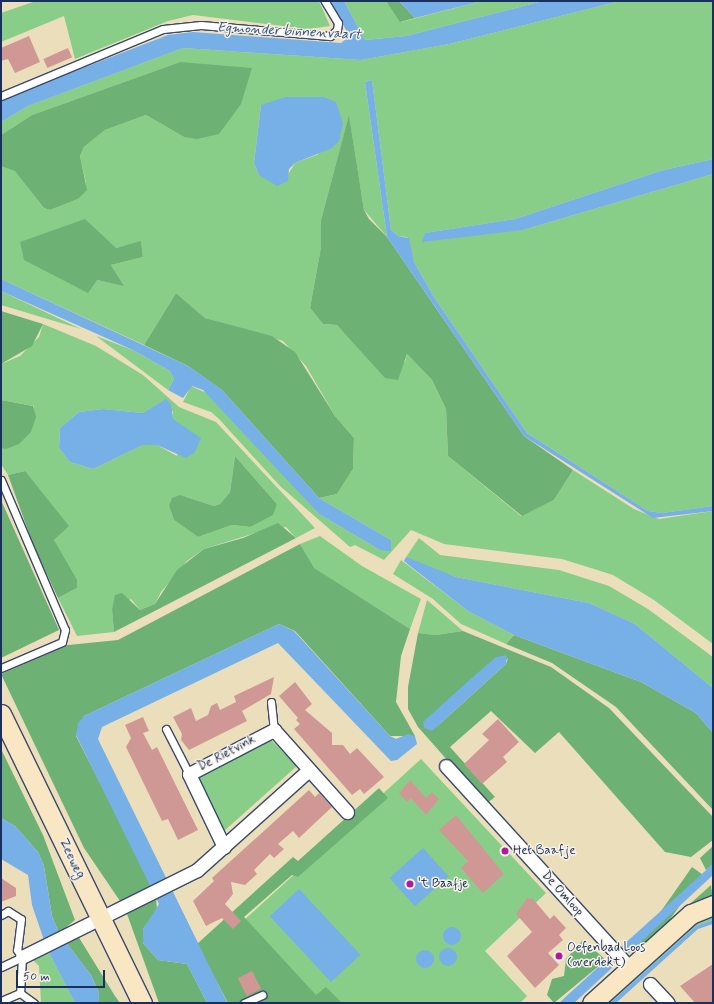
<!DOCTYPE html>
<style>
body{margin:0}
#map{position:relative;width:714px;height:1004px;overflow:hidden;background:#ebdfbb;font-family:Mynerve,sans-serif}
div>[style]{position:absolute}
.green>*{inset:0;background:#88ce89}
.forest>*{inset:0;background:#6eb175;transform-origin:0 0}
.water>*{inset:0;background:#77afe7;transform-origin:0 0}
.round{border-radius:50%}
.building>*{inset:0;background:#d09895;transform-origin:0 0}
.roads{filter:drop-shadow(1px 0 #3a496c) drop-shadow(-1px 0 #3a496c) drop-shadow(0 1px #3a496c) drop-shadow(0 -1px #3a496c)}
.lane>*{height:7px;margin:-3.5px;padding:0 3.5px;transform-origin:3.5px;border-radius:3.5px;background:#fff}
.street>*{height:13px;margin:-6.5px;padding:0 6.5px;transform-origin:6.5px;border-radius:6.5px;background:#fff}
.secondary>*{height:19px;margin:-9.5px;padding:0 9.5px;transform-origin:9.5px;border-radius:9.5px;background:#f9e7c3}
.dots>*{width:11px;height:11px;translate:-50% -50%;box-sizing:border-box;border:2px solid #f7f3e8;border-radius:50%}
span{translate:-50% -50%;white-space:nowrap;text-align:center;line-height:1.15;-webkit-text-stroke:3px #f7f3e8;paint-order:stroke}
.street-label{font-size:13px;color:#1b2f5e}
.poi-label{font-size:13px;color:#1b2f5e}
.left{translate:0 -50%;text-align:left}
.water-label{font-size:14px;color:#375587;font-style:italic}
.frame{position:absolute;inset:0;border:2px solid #1b2f5e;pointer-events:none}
.scale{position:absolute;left:16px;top:970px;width:89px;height:18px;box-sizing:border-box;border:2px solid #1b2f5e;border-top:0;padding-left:5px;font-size:12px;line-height:14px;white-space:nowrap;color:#1b2f5e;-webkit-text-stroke:3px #f7f3e8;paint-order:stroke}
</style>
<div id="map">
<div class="green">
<div style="clip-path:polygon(36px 1px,319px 1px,330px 26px,308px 29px,193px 15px,168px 21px,75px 59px,64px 16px,1px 42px,1px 13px)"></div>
<div style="clip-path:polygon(344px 1px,386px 1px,401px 22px,482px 1px,543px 1px,406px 36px,365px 40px)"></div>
<div style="clip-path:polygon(evenodd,620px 1px,713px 1px,713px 159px,660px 171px,515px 219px,425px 233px,523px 230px,713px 174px,713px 506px,662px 513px,648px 511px,527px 433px,434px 297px,414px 262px,407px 237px,398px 236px,391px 230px,372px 80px,365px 82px,387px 237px,364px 210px,349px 116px,321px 220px,321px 247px,310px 308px,323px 324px,337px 325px,346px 334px,405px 362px,407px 354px,432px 380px,446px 409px,448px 456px,521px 516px,554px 500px,573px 470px,634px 509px,659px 519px,713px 511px,713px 644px,654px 600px,613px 575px,562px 559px,444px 544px,411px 530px,384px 560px,355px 545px,350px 547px,280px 486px,219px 419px,211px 412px,183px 402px,191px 386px,213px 396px,319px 514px,380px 550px,391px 540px,319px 498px,337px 494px,353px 469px,354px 438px,335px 416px,306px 366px,283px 341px,205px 318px,176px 293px,144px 345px,1px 279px,1px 166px,15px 170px,44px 208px,50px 210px,78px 199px,86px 183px,80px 156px,84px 147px,105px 130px,146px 115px,184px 137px,180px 62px,32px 115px,1px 135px,1px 122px,28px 106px,183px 48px,361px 60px,449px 44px,620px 1px,261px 105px,319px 154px,295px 163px,287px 176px,259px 175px,254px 163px,261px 105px,620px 1px,141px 242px,143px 257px,111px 265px,123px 285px,97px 280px,116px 248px,141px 242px)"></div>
<div style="clip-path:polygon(1px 291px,81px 329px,1px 305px)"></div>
<div style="clip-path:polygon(evenodd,43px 324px,96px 346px,143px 375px,179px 407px,216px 422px,315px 528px,296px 538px,286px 527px,262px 531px,204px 549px,187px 561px,161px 592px,155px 604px,140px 610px,131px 599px,112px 610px,114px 632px,77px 636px,58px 598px,77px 588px,56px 550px,54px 540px,61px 533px,25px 471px,8px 475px,1px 464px,1px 448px,19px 444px,34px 406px,1px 400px,1px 364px,20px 356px,39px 337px,43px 324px,163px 401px,173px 412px,172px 419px,182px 426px,177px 456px,157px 445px,143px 445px,93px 469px,70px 462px,59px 448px,60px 428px,79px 412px,103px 409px,143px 413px,163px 401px,43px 324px,235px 456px,277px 504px,250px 527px,232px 525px,198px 537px,174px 520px,169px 506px,186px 497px,214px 506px,220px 504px,230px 492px,235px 456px)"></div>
<div style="clip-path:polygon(96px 336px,135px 351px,170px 371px,174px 379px,168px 390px)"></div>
<div style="clip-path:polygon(320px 536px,362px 566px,421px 599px,410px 629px,313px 568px,300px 544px)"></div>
<div style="clip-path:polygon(419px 538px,440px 555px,559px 570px,609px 586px,648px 609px,713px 657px,713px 688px,635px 624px,589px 603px,456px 577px,413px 562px,406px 557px)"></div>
<div style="clip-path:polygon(401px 560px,468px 611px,514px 635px,506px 644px,461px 624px,433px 599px,393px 574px)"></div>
<div style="clip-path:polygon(427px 600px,463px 631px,435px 635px,418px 633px)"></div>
<div style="clip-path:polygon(271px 740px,297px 766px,223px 832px,195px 777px)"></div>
<div style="clip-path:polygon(421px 759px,546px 893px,485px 951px,527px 996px,520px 1003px,318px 1003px,243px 921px)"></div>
<div style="clip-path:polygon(713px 912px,713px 920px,696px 926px,610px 1003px,601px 1003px,640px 974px,638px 971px,678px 931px)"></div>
<div style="clip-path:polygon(47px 949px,57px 968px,75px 1003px,41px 1003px,39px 966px,31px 958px)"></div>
</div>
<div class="forest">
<div style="clip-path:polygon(386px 1px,399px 1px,415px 18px,400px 22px)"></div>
<div style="clip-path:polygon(180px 62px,252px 68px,241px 104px,219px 134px,197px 139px,184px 137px,146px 115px,105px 130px,84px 147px,80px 156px,87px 190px,78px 199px,50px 210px,44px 208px,15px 171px,1px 166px,1px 135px,32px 115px)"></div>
<div style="clip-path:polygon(349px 115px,364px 210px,369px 219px,387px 237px,524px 436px,573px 470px,554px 500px,522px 516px,448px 456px,446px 409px,432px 380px,407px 354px,398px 380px,385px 378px,337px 325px,323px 324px,310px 308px,321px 247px,321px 220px)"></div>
<div style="clip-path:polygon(85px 219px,116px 248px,141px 241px,143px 257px,111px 265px,124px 286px,97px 280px,88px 293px,24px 260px,20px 242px)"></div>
<div style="clip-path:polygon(176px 293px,205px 318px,272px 336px,295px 352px,335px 416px,354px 438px,353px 469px,337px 494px,319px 498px,222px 390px,188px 366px,144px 345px)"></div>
<div style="clip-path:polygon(1px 311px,43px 324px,32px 346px,1px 364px)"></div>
<div style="clip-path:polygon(1px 400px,33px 406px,36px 417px,31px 432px,19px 444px,6px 449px,1px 448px)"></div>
<div style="clip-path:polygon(235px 456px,277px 504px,273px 515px,250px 527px,232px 525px,198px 537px,174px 520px,169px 506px,172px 498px,180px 495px,214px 506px,220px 504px,230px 492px)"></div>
<div style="clip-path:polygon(25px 471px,69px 526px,54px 540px,77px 580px,77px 588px,58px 598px,34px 547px,8px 475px)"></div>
<div style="clip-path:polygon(1px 500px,59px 630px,1px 658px)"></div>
<div style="clip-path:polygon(278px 523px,296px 538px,114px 632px,112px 610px,115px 595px,122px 593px,140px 610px,155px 604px,177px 570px,204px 549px,243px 538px)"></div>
<div style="clip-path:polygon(300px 544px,314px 568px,410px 629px,401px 656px,396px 702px,415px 736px,390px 736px,295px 631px,279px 624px,84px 716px,76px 736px,153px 887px,120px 901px,84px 848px,1px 674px,68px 645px,118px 640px)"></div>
<div style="clip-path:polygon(evenodd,463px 631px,551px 667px,609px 708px,713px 817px,713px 840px,691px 857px,665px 852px,559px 732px,535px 753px,491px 711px,450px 747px,495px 797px,486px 804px,418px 727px,408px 709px,408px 687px,418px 633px,435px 635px,463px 631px,508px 658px,506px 664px,432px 731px,508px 658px)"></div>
<div style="clip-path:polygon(514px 635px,641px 682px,696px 713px,713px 733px,713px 810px,616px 707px,552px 663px,506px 644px)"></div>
<div style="clip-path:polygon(1px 749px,43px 835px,75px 920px,59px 933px,52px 916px,44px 866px,38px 852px,15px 826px,1px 818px)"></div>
<div style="clip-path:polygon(379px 788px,388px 798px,298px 877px,292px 875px,244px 917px,316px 995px,326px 987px,342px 1003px,228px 1003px,197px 944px,293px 857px,298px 861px)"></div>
<div style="clip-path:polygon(713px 846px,713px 864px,706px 870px,700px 858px)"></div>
<div style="left:692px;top:867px;width:12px;height:105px;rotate:35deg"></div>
<div style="clip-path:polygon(711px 885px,713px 901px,633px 955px)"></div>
<div style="clip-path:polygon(156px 898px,157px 910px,143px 929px,143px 943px,158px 960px,187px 964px,207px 1003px,159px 1003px,127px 914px)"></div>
<div style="clip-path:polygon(78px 936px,115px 996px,120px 1003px,99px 1003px,99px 993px,91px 975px,65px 941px)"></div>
<div style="clip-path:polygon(583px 940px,606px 960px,554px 1003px,547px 995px,552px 979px,564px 976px,566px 959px)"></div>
</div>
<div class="water">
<div style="clip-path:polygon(331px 1px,344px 1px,365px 40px,406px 36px,543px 1px,620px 1px,449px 44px,361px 60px,183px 48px,28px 106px,1px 122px,1px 101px,8px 97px,168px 35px,193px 32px,341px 43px,346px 39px,346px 30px)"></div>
<div style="clip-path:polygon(399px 1px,482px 1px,415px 18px)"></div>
<div style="clip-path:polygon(372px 80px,391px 230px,398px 236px,409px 238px,414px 262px,434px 297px,527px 433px,648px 511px,662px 513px,713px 506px,713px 511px,653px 518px,524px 436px,387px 237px,365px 82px)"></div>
<div style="clip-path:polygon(286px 97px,324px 97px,336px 102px,343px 123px,339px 141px,332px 148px,295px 163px,289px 169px,288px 181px,277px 186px,259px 175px,254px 163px,261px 105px)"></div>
<div style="clip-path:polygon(713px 159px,713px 174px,523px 230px,422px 242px,425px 233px,515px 219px,660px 171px)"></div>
<div style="clip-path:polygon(1px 279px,188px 366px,207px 379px,222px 390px,319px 498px,391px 540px,391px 551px,380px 550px,319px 514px,203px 390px,192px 386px,183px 398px,168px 390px,174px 379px,170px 371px,135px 351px,1px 291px)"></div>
<div style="clip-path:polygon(166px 399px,171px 404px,173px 419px,201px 438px,195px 452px,186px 458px,157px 445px,143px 445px,93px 469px,70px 462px,59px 448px,60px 428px,79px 412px,103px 409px,143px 413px)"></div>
<div style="clip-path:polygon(406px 557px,456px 577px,589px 603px,635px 624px,713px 688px,713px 733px,696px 713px,641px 682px,514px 635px,468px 611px,410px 566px,404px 561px)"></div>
<div style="clip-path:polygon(279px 624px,294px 631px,390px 736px,396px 739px,408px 734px,415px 736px,417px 744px,397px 760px,391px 761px,278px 643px,102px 727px,98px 739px,227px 1002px,207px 1003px,187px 964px,158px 960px,143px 943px,143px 929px,159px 904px,76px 735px,78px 723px,84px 716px)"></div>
<div style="clip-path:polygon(507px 655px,506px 664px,432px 731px,424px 728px,423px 722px,474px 676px,496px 657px)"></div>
<div style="clip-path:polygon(1px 818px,15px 826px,38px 852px,44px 866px,52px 916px,59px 933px,91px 975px,99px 993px,99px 1003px,75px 1003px,47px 949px,32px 905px,28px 875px,1px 859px)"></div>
<div style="left:423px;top:848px;width:38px;height:45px;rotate:48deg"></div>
<div style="clip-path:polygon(713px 864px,713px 875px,629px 953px,622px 946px)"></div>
<div style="left:299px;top:889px;width:90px;height:40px;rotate:47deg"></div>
<div style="clip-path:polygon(713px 920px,713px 924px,698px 929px,616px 1003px,610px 1003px,696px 926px)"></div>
<div class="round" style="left:443px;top:927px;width:18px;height:18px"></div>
<div class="round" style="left:439px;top:948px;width:18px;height:18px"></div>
<div class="round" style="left:416px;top:950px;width:18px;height:18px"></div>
<div style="clip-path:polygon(606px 960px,613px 967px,574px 1003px,559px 1003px)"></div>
</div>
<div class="building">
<div style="clip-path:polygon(29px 36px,40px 62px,15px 73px,8px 59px,1px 61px,1px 48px)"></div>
<div style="left:68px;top:48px;width:10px;height:27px;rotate:66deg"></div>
<div style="clip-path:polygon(274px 677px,271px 694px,242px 711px,247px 721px,189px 750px,181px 740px,182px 734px,173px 717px,191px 708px,196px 721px,208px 715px,211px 706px,217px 703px,220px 710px,236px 702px,234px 696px)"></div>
<div style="clip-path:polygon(295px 682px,312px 704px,305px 710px,332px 733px,332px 745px,343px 745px,350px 754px,357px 748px,384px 777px,364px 794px,360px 789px,352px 795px,294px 729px,300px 724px,296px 720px,298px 718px,279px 696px)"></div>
<div style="clip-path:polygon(143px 717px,149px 731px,143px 733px,152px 750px,157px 747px,198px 830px,178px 840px,168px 819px,162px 821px,126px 747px,131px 738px,125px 725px)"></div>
<div style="clip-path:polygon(498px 719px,519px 742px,503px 757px,507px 762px,482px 784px,464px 764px,489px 740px,482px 734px)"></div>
<div style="clip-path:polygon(410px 780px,426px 798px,432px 792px,439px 799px,426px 815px,411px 798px,407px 802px,399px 793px)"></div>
<div style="clip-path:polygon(309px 790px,315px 797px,319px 793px,332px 807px,299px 838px,293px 831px,278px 844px,284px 849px,274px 858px,270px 854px,254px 870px,257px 874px,245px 885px,231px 882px,233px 894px,225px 904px,241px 921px,233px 929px,222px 918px,206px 926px,193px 901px,214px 881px,212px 878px)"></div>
<div style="clip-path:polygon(456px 815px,504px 874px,483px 893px,461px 868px,468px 861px,439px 830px)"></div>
<div style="clip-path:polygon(1px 878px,16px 888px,16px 896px,1px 902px)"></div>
<div style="clip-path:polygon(527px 898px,533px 899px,550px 919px,554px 915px,566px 928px,559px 935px,563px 940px,548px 953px,559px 965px,535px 988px,507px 956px,532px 932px,516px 914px)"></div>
<div style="clip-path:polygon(713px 964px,713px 1003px,695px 1003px,680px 986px)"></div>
<div style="left:252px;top:971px;width:20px;height:16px;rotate:63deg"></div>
</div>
<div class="roads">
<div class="lane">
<div style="left:1px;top:96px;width:175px;rotate:-22.5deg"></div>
<div style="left:163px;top:29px;width:38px;rotate:-6deg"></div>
<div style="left:201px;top:25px;width:129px;rotate:4.9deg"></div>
<div style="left:330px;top:36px;width:9px;rotate:-41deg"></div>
<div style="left:337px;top:30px;width:7px;rotate:-82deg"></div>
<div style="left:338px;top:23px;width:26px;rotate:-121deg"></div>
<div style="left:1px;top:480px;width:163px;rotate:66.9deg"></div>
<div style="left:65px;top:630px;width:12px;rotate:104deg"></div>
<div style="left:62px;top:642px;width:66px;rotate:156.9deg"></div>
<div style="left:271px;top:702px;width:28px;rotate:84deg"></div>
<div style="left:166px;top:729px;width:51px;rotate:62.9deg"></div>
<div style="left:1px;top:915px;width:8px;rotate:-30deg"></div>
<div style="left:8px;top:911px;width:15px;rotate:32deg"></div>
<div style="left:21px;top:919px;width:31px;rotate:97deg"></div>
<div style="left:17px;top:950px;width:9px;rotate:54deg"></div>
<div style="left:22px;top:957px;width:36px;rotate:93deg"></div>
<div style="left:20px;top:993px;width:17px;rotate:36deg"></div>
<div style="left:1px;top:967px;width:23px;rotate:-25deg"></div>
<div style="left:1px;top:1001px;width:21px;rotate:-23deg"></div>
<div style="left:244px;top:1003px;width:20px;rotate:-24deg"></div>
</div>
<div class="street">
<div style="left:446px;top:766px;width:273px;rotate:47.7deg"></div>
<div style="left:224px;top:847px;width:81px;rotate:-115.6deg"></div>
<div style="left:189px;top:774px;width:96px;rotate:-27.4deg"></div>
<div style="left:274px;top:730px;width:110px;rotate:48.3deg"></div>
<div style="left:22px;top:957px;width:195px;rotate:-26.4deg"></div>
<div style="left:197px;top:870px;width:150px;rotate:-41.8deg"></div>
<div style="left:650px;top:984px;width:26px;rotate:47deg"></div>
</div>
<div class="secondary">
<div style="left:1px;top:714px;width:322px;rotate:64deg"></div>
<div style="left:592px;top:1003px;width:133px;rotate:-42deg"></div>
<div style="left:691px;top:914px;width:24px;rotate:-22deg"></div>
</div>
</div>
<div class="dots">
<div style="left:505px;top:851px;background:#b5179e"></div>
<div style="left:410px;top:884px;background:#b5179e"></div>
<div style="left:559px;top:956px;background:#b5179e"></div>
</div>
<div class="street-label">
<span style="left:227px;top:754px;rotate:-28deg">De Rietvink</span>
<span style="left:71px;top:859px;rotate:64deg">Zeeweg</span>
<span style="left:562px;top:894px;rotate:48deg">De Omloop</span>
</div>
<div class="poi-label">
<span class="left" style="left:513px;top:851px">Het Baafje</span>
<span class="left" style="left:418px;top:884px">'t Baafje</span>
<span class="left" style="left:567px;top:956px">Oefenbad Loos<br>(overdekt)</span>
</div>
<div class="water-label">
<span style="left:289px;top:31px;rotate:3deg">Egmonder binnenvaart</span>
</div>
<div class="frame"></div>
<div class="scale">50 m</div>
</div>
